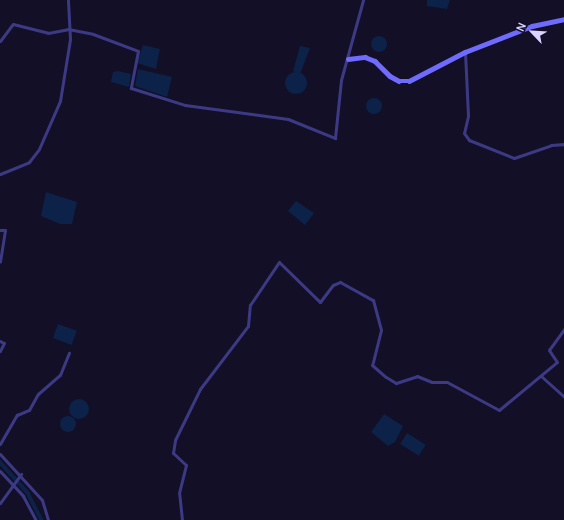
<!DOCTYPE html>
<style>
body{margin:0}
#map{position:relative;width:564px;height:520px;overflow:hidden;background:#130f26;font-family:Manrope,sans-serif}
div>[style]{position:absolute}
.water>*{inset:0;background:#0c2248;transform-origin:0 0}
.round{border-radius:50%}
.canal>*{height:3.5px;margin:-1.75px;padding:0 1.75px;transform-origin:1.75px;border-radius:1.75px;background:#0c2248}
.street>*{height:3px;margin:-1.5px;padding:0 1.5px;transform-origin:1.5px;border-radius:1.5px;background:#3d3a85}
.secondary>*{height:4.5px;margin:-2.25px;padding:0 2.25px;transform-origin:2.25px;border-radius:2.25px;background:#6f6bff}
span{translate:-50% -50%;white-space:nowrap;text-align:center;line-height:1.15;-webkit-text-stroke:4px #130f26;paint-order:stroke}
.north{position:absolute;left:512px;top:12px;width:40px;height:40px;-webkit-text-stroke:3px #130f26;paint-order:stroke;rotate:295deg;font-size:11px;font-weight:700;line-height:16px;text-align:center;color:#d9d4ff}
.north::after{content:'';display:block;margin:auto;width:14px;height:18px;background:#d9d4ff;clip-path:polygon(50% 0,100% 100%,50% 72%,0 100%)}
</style>
<div id="map">
<div class="water">
<div style="clip-path:polygon(427px 0,450px 0,447px 9px,427px 6px)"></div>
<div class="round" style="left:371px;top:36px;width:16px;height:16px"></div>
<div style="clip-path:polygon(143px 45px,160px 49px,156px 69px,137px 63px)"></div>
<div style="clip-path:polygon(300px 46px,310px 48px,300px 74px,293px 71px)"></div>
<div style="clip-path:polygon(138px 69px,172px 77px,167px 97px,135px 86px)"></div>
<div style="clip-path:polygon(118px 71px,131px 74px,129px 87px,111px 82px,113px 72px)"></div>
<div class="round" style="left:285px;top:72px;width:22px;height:22px"></div>
<div class="round" style="left:366px;top:98px;width:16px;height:16px"></div>
<div style="clip-path:polygon(46px 192px,77px 202px,72px 224px,60px 224px,41px 216px)"></div>
<div style="clip-path:polygon(296px 201px,314px 213px,305px 225px,288px 211px)"></div>
<div style="left:58px;top:324px;width:20px;height:15px;rotate:20deg"></div>
<div class="round" style="left:69px;top:399px;width:20px;height:20px"></div>
<div style="clip-path:polygon(384px 414px,403px 426px,395px 442px,388px 446px,371px 432px)"></div>
<div class="round" style="left:60px;top:416px;width:16px;height:16px"></div>
<div style="left:407px;top:433px;width:22px;height:13px;rotate:32deg"></div>
</div>
<div class="canal">
<div style="left:0;top:462px;width:42px;rotate:47.9deg"></div>
<div style="left:28px;top:493px;width:30px;rotate:63deg"></div>
</div>
<div class="street">
<div style="left:0;top:41px;width:21px;rotate:-53deg"></div>
<div style="left:13px;top:24px;width:36px;rotate:14deg"></div>
<div style="left:48px;top:33px;width:20px;rotate:-11deg"></div>
<div style="left:68px;top:29px;width:25px;rotate:11deg"></div>
<div style="left:93px;top:34px;width:48px;rotate:20.7deg"></div>
<div style="left:138px;top:51px;width:38px;rotate:101deg"></div>
<div style="left:131px;top:88px;width:57px;rotate:17.5deg"></div>
<div style="left:185px;top:105px;width:104px;rotate:7.7deg"></div>
<div style="left:288px;top:119px;width:51px;rotate:22deg"></div>
<div style="left:335px;top:138px;width:58px;rotate:-84.1deg"></div>
<div style="left:341px;top:80px;width:83px;rotate:-74.6deg"></div>
<div style="left:465px;top:52px;width:64px;rotate:87.3deg"></div>
<div style="left:468px;top:116px;width:17px;rotate:103deg"></div>
<div style="left:464px;top:133px;width:9px;rotate:54deg"></div>
<div style="left:469px;top:140px;width:48px;rotate:21.8deg"></div>
<div style="left:514px;top:158px;width:39px;rotate:-19deg"></div>
<div style="left:551px;top:145px;width:13px;rotate:-4deg"></div>
<div style="left:0;top:174px;width:31px;rotate:-22deg"></div>
<div style="left:29px;top:162px;width:16px;rotate:-52deg"></div>
<div style="left:39px;top:149px;width:52px;rotate:-66.4deg"></div>
<div style="left:60px;top:101px;width:63px;rotate:-80.8deg"></div>
<div style="left:70px;top:39px;width:39px;rotate:-93deg"></div>
<div style="left:0;top:230px;width:5px"></div>
<div style="left:5px;top:230px;width:32px;rotate:99deg"></div>
<div style="left:0;top:341px;width:4px;rotate:27deg"></div>
<div style="left:4px;top:343px;width:9px;rotate:117deg"></div>
<div style="left:541px;top:376px;width:31px;rotate:42deg"></div>
<div style="left:0;top:444px;width:34px;rotate:-60deg"></div>
<div style="left:17px;top:415px;width:13px;rotate:-23deg"></div>
<div style="left:29px;top:410px;width:18px;rotate:-61deg"></div>
<div style="left:38px;top:394px;width:29px;rotate:-41deg"></div>
<div style="left:60px;top:375px;width:24px;rotate:-68deg"></div>
<div style="left:0;top:454px;width:62px;rotate:47.6deg"></div>
<div style="left:42px;top:500px;width:21px;rotate:73deg"></div>
<div style="left:0;top:471px;width:34px;rotate:47deg"></div>
<div style="left:23px;top:496px;width:27px;rotate:62deg"></div>
<div style="left:0;top:503px;width:36px;rotate:-54deg"></div>
<div style="left:182px;top:520px;width:27px;rotate:-96deg"></div>
<div style="left:179px;top:493px;width:29px;rotate:-76deg"></div>
<div style="left:186px;top:465px;width:18px;rotate:-137deg"></div>
<div style="left:173px;top:453px;width:13px;rotate:-81deg"></div>
<div style="left:175px;top:440px;width:57px;rotate:-63.9deg"></div>
<div style="left:200px;top:389px;width:79px;rotate:-52.7deg"></div>
<div style="left:248px;top:326px;width:21px;rotate:-85deg"></div>
<div style="left:250px;top:305px;width:52px;rotate:-56deg"></div>
<div style="left:279px;top:262px;width:57px;rotate:44.3deg"></div>
<div style="left:320px;top:302px;width:21px;rotate:-53deg"></div>
<div style="left:333px;top:285px;width:8px;rotate:-23deg"></div>
<div style="left:340px;top:282px;width:38px;rotate:29deg"></div>
<div style="left:373px;top:300px;width:31px;rotate:75deg"></div>
<div style="left:381px;top:330px;width:36px;rotate:104deg"></div>
<div style="left:372px;top:365px;width:18px;rotate:41deg"></div>
<div style="left:386px;top:377px;width:12px;rotate:31deg"></div>
<div style="left:396px;top:383px;width:22px;rotate:-18deg"></div>
<div style="left:417px;top:376px;width:16px;rotate:22deg"></div>
<div style="left:432px;top:382px;width:15px"></div>
<div style="left:447px;top:382px;width:59px;rotate:28.3deg"></div>
<div style="left:499px;top:410px;width:75px;rotate:-39.6deg"></div>
<div style="left:557px;top:362px;width:14px;rotate:-124deg"></div>
<div style="left:549px;top:350px;width:26px;rotate:-54deg"></div>
</div>
<div class="secondary">
<div style="left:348px;top:59px;width:17px;rotate:-7deg"></div>
<div style="left:365px;top:57px;width:11px;rotate:22deg"></div>
<div style="left:375px;top:61px;width:21px;rotate:45deg"></div>
<div style="left:390px;top:76px;width:10px;rotate:29deg"></div>
<div style="left:399px;top:81px;width:10px"></div>
<div style="left:409px;top:81px;width:63px;rotate:-27.4deg"></div>
<div style="left:465px;top:52px;width:72px;rotate:-21.2deg"></div>
<div style="left:532px;top:26px;width:33px;rotate:-12deg"></div>
</div>
<div class="north">N</div>
</div>
